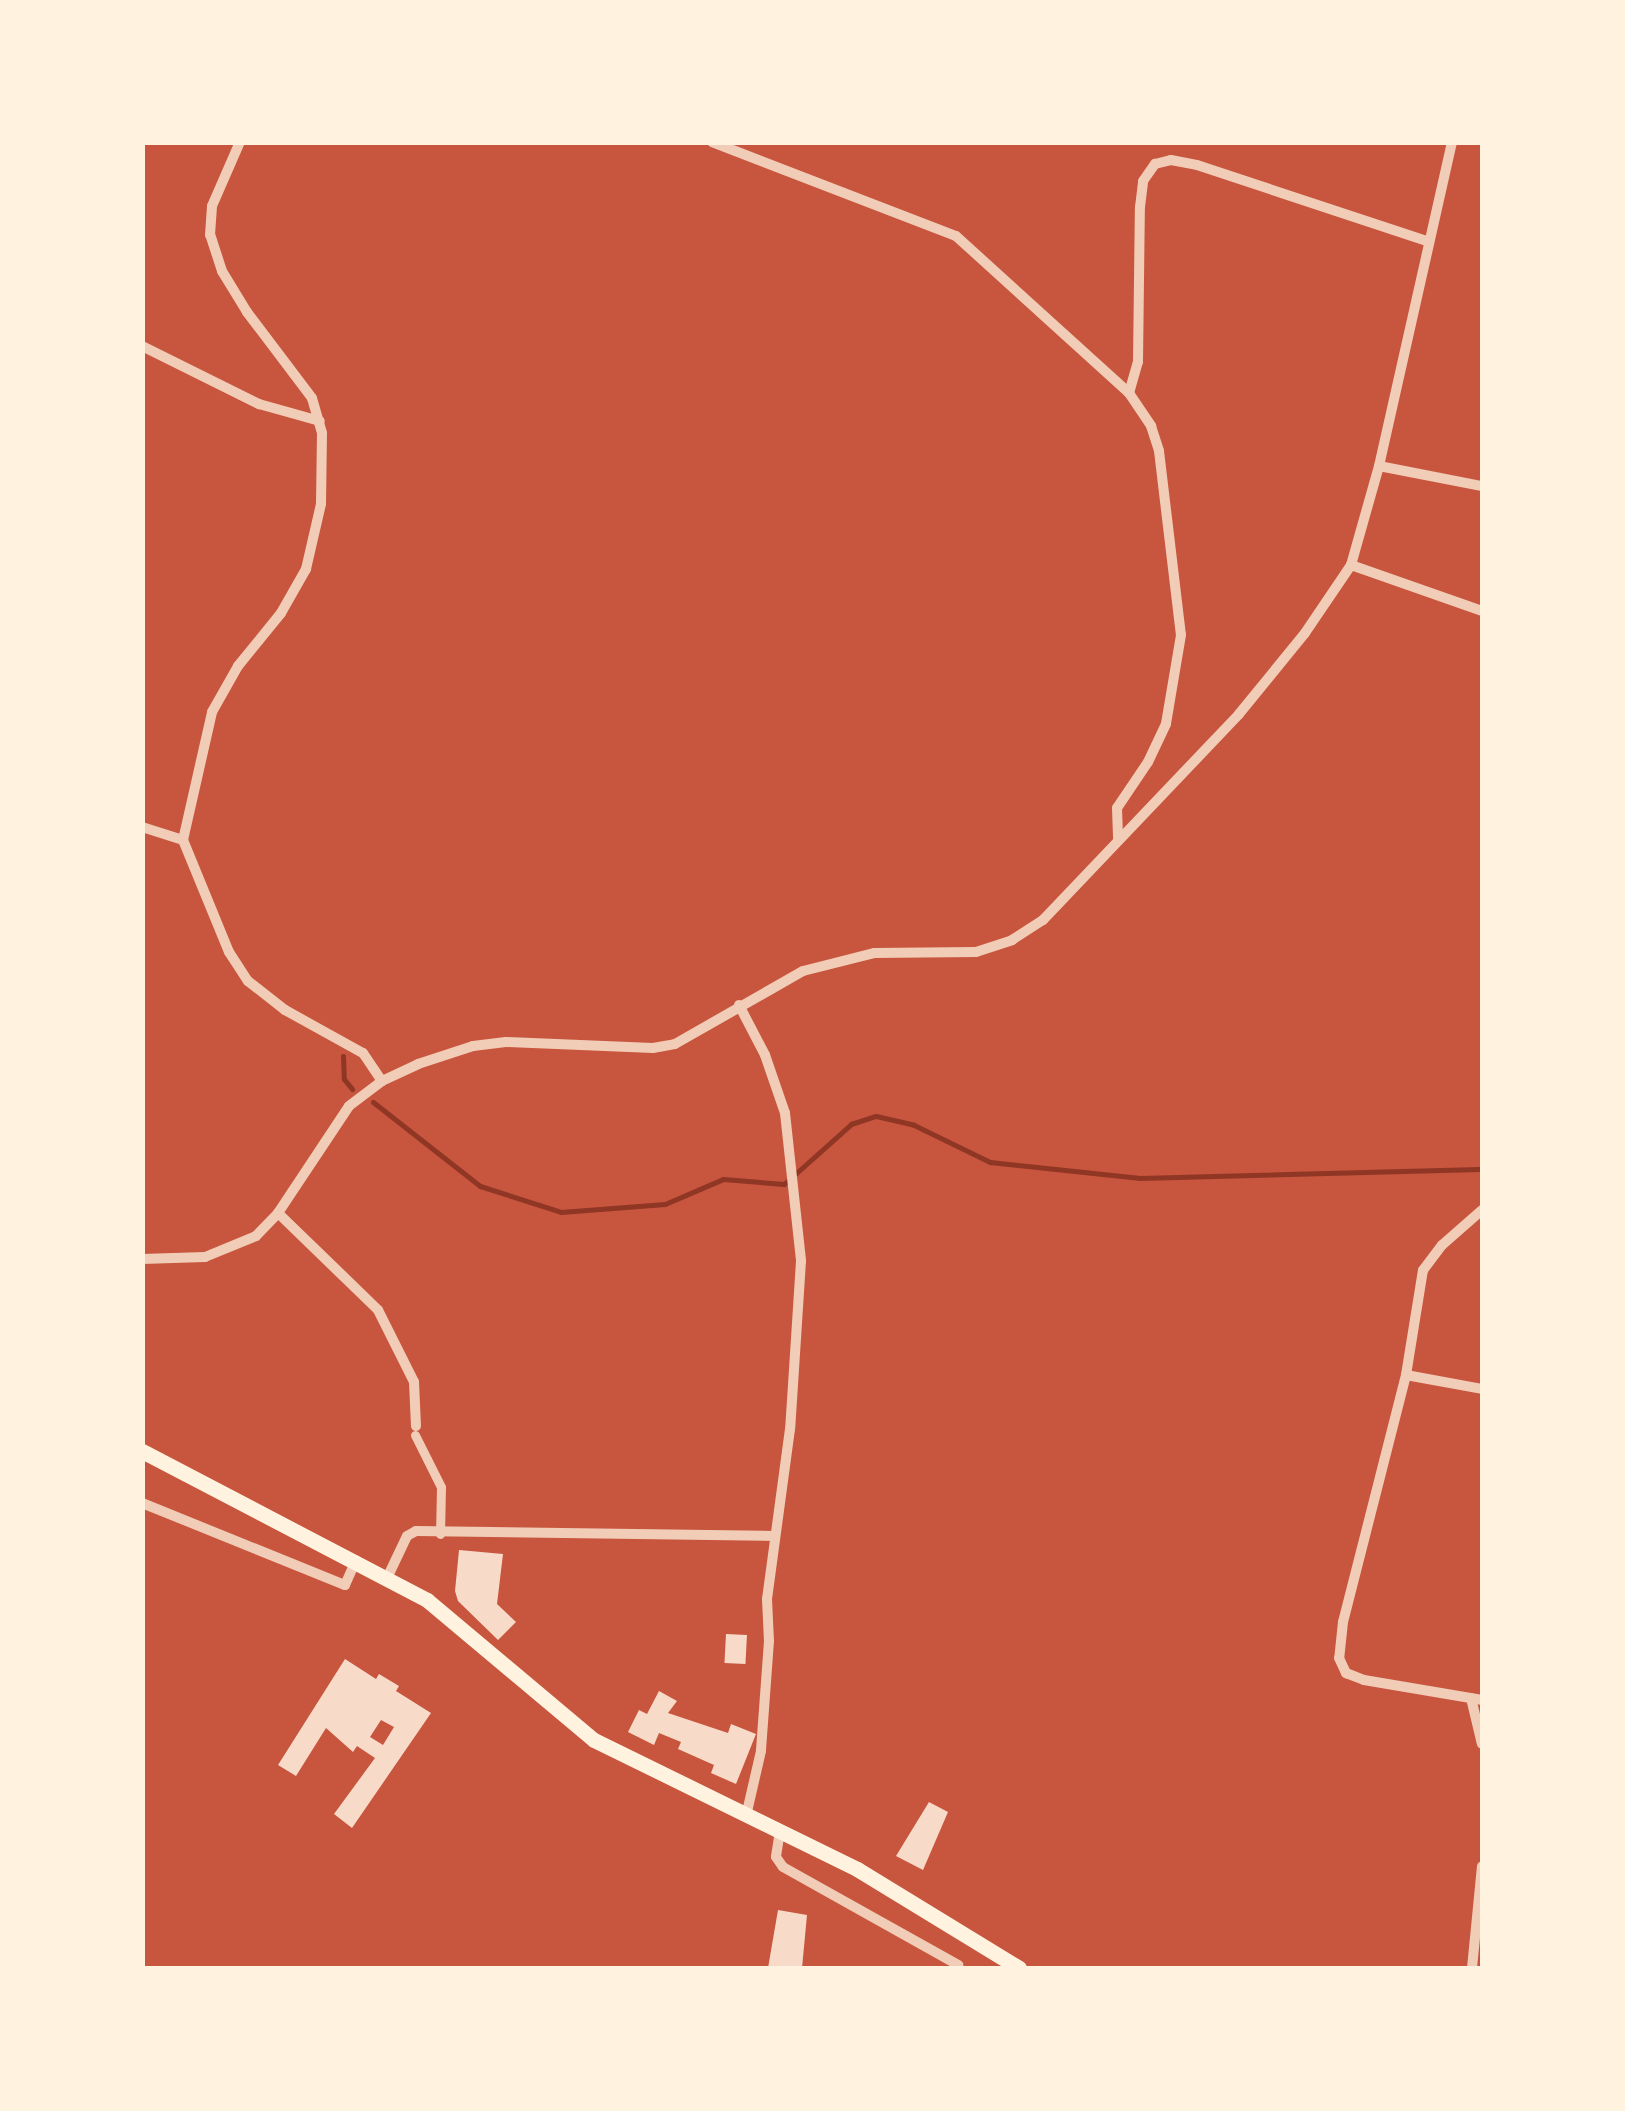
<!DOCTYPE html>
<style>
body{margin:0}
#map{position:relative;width:1625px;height:2111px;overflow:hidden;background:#c8553d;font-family:Raleway,sans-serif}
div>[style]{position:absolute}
.stream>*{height:5px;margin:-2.5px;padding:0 2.5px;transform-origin:2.5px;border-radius:2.5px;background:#8f3625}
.building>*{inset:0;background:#f7dbc8;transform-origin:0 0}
.pedestrian>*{height:9px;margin:-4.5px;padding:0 4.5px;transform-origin:4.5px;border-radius:4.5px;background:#f1ccb7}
.minor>*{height:10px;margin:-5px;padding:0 5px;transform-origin:5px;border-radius:5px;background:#f1ccb7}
.secondary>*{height:15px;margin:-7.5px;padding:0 7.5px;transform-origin:7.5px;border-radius:7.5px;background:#fff3e0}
span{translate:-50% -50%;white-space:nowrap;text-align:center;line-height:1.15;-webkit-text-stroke:8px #fff3e0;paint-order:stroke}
.frame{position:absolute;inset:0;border:145px solid #fff3e0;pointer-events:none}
</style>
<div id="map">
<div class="stream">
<div style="left:343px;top:1056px;width:23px;rotate:88deg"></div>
<div style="left:344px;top:1079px;width:13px;rotate:51deg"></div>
<div style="left:373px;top:1102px;width:136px;rotate:38.1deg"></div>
<div style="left:480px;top:1186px;width:85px;rotate:17.8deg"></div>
<div style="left:561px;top:1212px;width:104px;rotate:-4.4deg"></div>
<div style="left:665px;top:1204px;width:63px;rotate:-23.3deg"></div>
<div style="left:723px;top:1179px;width:61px;rotate:4.7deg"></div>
<div style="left:784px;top:1184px;width:90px;rotate:-41.8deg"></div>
<div style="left:851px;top:1124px;width:26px;rotate:-18deg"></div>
<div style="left:876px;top:1116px;width:39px;rotate:13deg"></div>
<div style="left:914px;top:1125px;width:85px;rotate:26deg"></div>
<div style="left:990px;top:1162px;width:151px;rotate:6.1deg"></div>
<div style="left:1140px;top:1178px;width:340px;rotate:-1.5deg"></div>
</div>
<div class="building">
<div style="clip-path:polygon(459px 1550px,503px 1554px,497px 1604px,516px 1622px,498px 1640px,458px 1601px,455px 1591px)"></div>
<div style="left:726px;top:1634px;width:21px;height:29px;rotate:3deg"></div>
<div style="clip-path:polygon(evenodd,345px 1659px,376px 1679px,379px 1674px,399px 1686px,396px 1691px,431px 1713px,352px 1828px,334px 1814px,375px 1758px,357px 1746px,353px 1752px,326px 1728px,296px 1776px,278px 1765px,345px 1659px,381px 1720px,394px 1727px,383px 1745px,370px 1737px,381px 1720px)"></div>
<div style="clip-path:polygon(659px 1691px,677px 1701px,668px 1713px,728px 1733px,731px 1724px,756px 1734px,736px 1784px,711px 1773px,714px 1765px,678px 1749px,681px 1742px,659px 1733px,654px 1745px,628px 1732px,639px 1710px,647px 1714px)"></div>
<div style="clip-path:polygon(929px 1802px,948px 1812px,923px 1870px,896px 1856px)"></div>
<div style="clip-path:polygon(778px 1910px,807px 1915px,802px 1968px,768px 1968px)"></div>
</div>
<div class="pedestrian">
<div style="left:415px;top:1435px;width:58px;rotate:63.4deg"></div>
<div style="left:441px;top:1487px;width:47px;rotate:91.2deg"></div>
</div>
<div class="minor">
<div style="left:712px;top:142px;width:261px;rotate:21.1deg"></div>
<div style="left:956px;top:236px;width:234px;rotate:42.2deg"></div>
<div style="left:1129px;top:393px;width:40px;rotate:56deg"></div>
<div style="left:1151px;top:426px;width:26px;rotate:72deg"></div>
<div style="left:1159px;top:451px;width:185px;rotate:83.2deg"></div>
<div style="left:1181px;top:635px;width:90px;rotate:99.6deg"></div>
<div style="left:1166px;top:724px;width:42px;rotate:115.3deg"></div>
<div style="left:1148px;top:762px;width:55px;rotate:124deg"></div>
<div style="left:1117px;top:808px;width:31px;rotate:88deg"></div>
<div style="left:142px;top:346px;width:131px;rotate:26.4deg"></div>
<div style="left:259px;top:404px;width:63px;rotate:15.6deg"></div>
<div style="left:1129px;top:393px;width:32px;rotate:-74deg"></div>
<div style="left:1138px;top:362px;width:155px;rotate:-89.3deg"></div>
<div style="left:1140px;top:207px;width:26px;rotate:-83deg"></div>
<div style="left:1143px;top:181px;width:21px;rotate:-55deg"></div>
<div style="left:1155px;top:164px;width:16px;rotate:-14deg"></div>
<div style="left:1171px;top:160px;width:26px;rotate:11deg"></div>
<div style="left:1197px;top:165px;width:242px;rotate:18.3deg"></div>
<div style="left:1379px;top:466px;width:105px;rotate:11deg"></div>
<div style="left:1351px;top:565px;width:139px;rotate:19.3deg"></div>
<div style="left:142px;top:827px;width:43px;rotate:17.6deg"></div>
<div style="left:183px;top:840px;width:121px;rotate:67.7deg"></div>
<div style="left:229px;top:952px;width:35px;rotate:57deg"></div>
<div style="left:248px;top:981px;width:47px;rotate:38.1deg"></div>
<div style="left:285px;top:1010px;width:89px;rotate:28.9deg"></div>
<div style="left:363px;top:1053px;width:34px;rotate:56deg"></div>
<div style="left:183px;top:840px;width:131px;rotate:-77.2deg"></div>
<div style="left:212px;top:712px;width:53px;rotate:-60.5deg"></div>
<div style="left:238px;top:666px;width:68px;rotate:-50.9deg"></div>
<div style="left:281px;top:613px;width:51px;rotate:-60.4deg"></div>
<div style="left:306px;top:569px;width:67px;rotate:-77deg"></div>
<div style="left:321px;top:504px;width:71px;rotate:-89.2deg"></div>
<div style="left:322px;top:433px;width:36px;rotate:-106deg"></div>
<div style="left:312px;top:398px;width:108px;rotate:-127.1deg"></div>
<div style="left:247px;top:312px;width:48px;rotate:-121.4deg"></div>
<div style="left:222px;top:271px;width:38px;rotate:-108deg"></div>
<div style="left:210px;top:235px;width:29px;rotate:-86deg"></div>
<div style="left:212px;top:206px;width:70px;rotate:-66.4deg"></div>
<div style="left:739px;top:1005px;width:56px;rotate:62.5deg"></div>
<div style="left:765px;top:1055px;width:61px;rotate:71deg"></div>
<div style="left:785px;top:1113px;width:149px;rotate:83.8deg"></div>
<div style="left:801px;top:1261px;width:168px;rotate:93.7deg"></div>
<div style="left:790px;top:1429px;width:172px;rotate:97.7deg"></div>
<div style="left:767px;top:1599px;width:42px;rotate:87.3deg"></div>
<div style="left:769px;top:1641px;width:110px;rotate:94.2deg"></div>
<div style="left:761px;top:1751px;width:67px;rotate:103deg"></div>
<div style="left:1482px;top:1210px;width:53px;rotate:138.8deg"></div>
<div style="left:1442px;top:1245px;width:31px;rotate:127deg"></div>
<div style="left:1423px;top:1270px;width:106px;rotate:99.2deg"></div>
<div style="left:1406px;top:1375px;width:255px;rotate:104.3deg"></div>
<div style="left:1343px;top:1622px;width:36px;rotate:96deg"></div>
<div style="left:1339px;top:1658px;width:17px;rotate:65deg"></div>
<div style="left:1346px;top:1673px;width:19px;rotate:21deg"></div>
<div style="left:1364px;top:1680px;width:120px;rotate:9.6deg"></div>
<div style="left:278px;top:1213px;width:139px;rotate:44.1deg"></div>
<div style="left:378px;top:1310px;width:80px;rotate:63.4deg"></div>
<div style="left:414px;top:1382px;width:44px;rotate:87.4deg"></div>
<div style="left:142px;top:1259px;width:63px;rotate:-1.8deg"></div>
<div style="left:205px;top:1257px;width:55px;rotate:-22.4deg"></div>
<div style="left:256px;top:1236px;width:32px;rotate:-46deg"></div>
<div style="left:278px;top:1213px;width:128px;rotate:-56.4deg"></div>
<div style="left:349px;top:1106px;width:41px;rotate:-37.1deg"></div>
<div style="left:382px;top:1081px;width:40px;rotate:-25deg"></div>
<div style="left:418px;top:1064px;width:58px;rotate:-18.1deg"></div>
<div style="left:473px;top:1046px;width:33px;rotate:-7deg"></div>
<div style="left:506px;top:1042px;width:147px;rotate:2.3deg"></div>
<div style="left:653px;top:1048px;width:22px;rotate:-10deg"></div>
<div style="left:675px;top:1044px;width:147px;rotate:-29.7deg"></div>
<div style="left:803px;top:971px;width:73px;rotate:-14.2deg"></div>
<div style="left:874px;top:953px;width:102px;rotate:-0.6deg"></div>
<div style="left:976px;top:952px;width:38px;rotate:-18deg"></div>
<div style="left:1012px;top:940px;width:37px;rotate:-33deg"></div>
<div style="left:1043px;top:920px;width:284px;rotate:-46.4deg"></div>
<div style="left:1239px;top:714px;width:104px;rotate:-50.8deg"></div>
<div style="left:1305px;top:633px;width:82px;rotate:-55.9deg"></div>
<div style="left:1351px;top:565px;width:103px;rotate:-74.2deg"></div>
<div style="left:1379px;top:466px;width:332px;rotate:-77.3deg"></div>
<div style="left:1406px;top:1375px;width:77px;rotate:10.4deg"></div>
<div style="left:142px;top:1503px;width:219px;rotate:22deg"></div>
<div style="left:345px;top:1585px;width:27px;rotate:-66deg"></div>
<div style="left:388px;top:1576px;width:44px;rotate:-64.6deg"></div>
<div style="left:407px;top:1536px;width:10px;rotate:-29deg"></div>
<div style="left:416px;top:1531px;width:359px;rotate:0.8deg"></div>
<div style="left:1471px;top:1698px;width:47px;rotate:76.6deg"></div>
<div style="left:780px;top:1831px;width:26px;rotate:99deg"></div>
<div style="left:776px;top:1857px;width:12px;rotate:55deg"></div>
<div style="left:783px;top:1867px;width:201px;rotate:29.2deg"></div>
<div style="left:1472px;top:1968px;width:102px;rotate:-84.4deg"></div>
</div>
<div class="secondary">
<div style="left:142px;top:1451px;width:322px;rotate:27.6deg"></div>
<div style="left:427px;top:1600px;width:218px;rotate:40deg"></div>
<div style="left:594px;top:1740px;width:293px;rotate:26.1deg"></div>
<div style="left:857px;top:1869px;width:190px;rotate:31.4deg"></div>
</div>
<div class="frame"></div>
</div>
